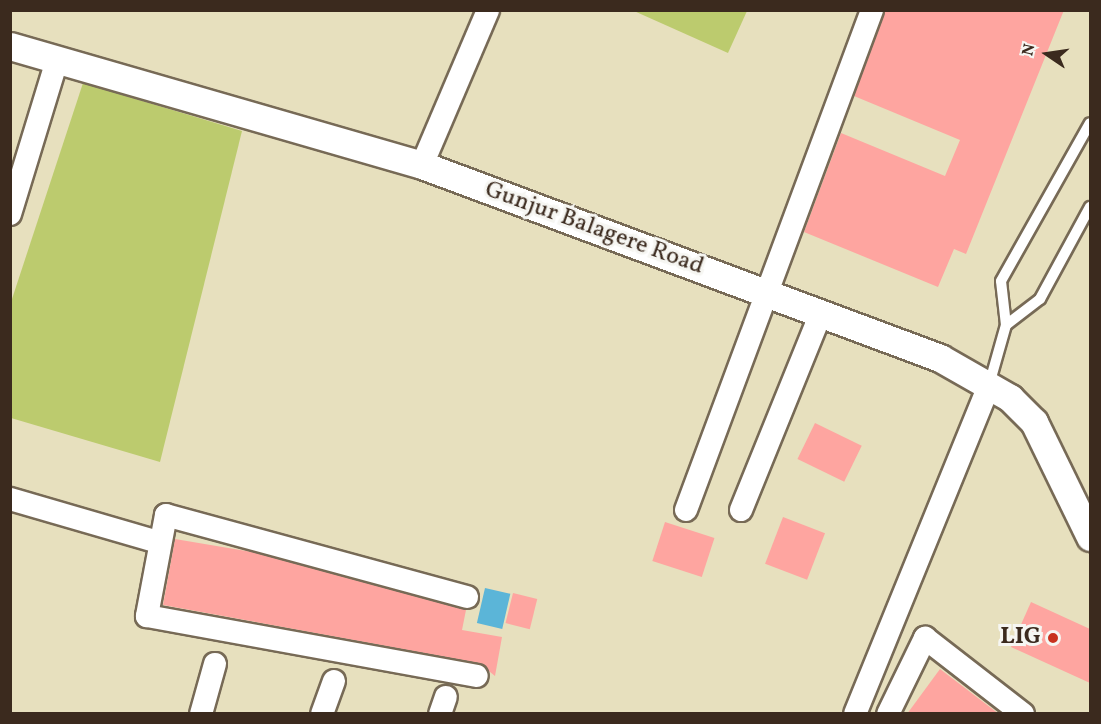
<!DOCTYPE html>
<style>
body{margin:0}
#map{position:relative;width:1101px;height:724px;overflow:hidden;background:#e7e0be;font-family:Vollkorn,serif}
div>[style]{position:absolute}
.green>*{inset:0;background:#bccb6e}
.water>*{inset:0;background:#5bb5d8;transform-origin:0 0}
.building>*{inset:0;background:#fea5a0;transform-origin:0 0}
.roads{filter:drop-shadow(2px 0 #776a56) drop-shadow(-2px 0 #776a56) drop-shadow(0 2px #776a56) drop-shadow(0 -2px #776a56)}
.service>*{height:10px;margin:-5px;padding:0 5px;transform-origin:5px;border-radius:5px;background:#fff}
.minor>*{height:22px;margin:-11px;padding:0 11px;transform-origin:11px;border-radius:11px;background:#fff}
.tertiary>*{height:27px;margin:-13.5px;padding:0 13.5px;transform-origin:13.5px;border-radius:13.5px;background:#fff}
.dots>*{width:16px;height:16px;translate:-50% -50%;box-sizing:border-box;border:3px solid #f6f6f2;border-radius:50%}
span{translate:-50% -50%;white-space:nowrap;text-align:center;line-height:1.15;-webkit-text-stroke:6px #f6f6f2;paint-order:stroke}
.street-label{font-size:24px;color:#3b2a1e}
.poi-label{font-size:24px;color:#3b2a1e;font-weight:700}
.right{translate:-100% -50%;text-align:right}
.frame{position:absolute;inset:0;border:12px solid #3b2a1e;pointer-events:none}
.north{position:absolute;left:1017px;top:24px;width:60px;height:60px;-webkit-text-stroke:4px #f6f6f2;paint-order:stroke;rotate:283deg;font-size:16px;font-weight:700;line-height:24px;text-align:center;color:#3b2a1e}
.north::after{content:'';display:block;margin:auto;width:21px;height:27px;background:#3b2a1e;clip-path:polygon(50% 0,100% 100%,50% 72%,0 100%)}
</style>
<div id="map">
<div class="green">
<div style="clip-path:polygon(634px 11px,747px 11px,728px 53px)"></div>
<div style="clip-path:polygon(83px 83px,242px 131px,160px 462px,11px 418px,11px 302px)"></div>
</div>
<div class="water">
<div style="left:485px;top:588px;width:26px;height:36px;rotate:13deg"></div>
</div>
<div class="building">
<div style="clip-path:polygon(885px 10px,1064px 10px,966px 254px,954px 249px,938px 287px,804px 232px,841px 133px,945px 176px,960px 140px,854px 96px)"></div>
<div style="left:815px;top:423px;width:52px;height:40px;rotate:26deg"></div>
<div style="left:783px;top:517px;width:45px;height:50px;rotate:21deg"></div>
<div style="left:665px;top:522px;width:52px;height:41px;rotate:18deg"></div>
<div style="clip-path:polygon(175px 539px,252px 552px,466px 610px,462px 630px,502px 637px,495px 676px,479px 663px,163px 605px)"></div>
<div style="left:513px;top:593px;width:25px;height:31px;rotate:14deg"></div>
<div style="clip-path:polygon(1031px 602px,1090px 629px,1090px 683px,1011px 647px)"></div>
<div style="clip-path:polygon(940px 669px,999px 714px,907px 714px)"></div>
</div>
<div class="roads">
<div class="service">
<div style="left:1006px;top:325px;width:43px;rotate:-37.4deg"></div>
<div style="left:1040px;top:299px;width:105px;rotate:-61.5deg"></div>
<div style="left:989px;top:385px;width:62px;rotate:-74.2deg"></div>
<div style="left:1006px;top:325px;width:44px;rotate:-96.5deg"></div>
<div style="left:1001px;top:281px;width:181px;rotate:-60.6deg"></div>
</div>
<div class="minor">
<div style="left:422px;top:165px;width:168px;rotate:-66.9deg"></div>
<div style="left:10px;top:214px;width:161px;rotate:-73deg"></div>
<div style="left:10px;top:499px;width:154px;rotate:16.2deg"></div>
<div style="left:686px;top:510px;width:533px;rotate:-69.59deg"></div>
<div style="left:741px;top:510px;width:213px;rotate:-67.9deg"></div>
<div style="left:467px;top:597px;width:312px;rotate:-164.8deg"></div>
<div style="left:166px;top:515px;width:103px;rotate:100.7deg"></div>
<div style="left:147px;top:616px;width:335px;rotate:10.3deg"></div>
<div style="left:201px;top:714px;width:52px;rotate:-74.4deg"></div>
<div style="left:322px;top:714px;width:35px;rotate:-70deg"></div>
<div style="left:440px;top:714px;width:18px;rotate:-71deg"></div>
<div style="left:855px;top:714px;width:354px;rotate:-67.8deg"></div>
<div style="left:888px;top:714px;width:85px;rotate:-64deg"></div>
<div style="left:925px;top:638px;width:124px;rotate:37.8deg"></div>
</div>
<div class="tertiary">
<div style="left:10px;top:46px;width:429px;rotate:16.1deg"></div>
<div style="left:422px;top:165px;width:553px;rotate:20.43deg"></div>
<div style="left:940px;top:358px;width:81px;rotate:29.7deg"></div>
<div style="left:1010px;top:398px;width:34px;rotate:45deg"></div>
<div style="left:1034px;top:422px;width:128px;rotate:64deg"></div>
</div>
</div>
<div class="dots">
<div style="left:1053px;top:638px;background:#c8321e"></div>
</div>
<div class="street-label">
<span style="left:594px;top:229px;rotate:20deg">Gunjur Balagere Road</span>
</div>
<div class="poi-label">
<span class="right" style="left:1041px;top:638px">LIG</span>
</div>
<div class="frame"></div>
<div class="north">N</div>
</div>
